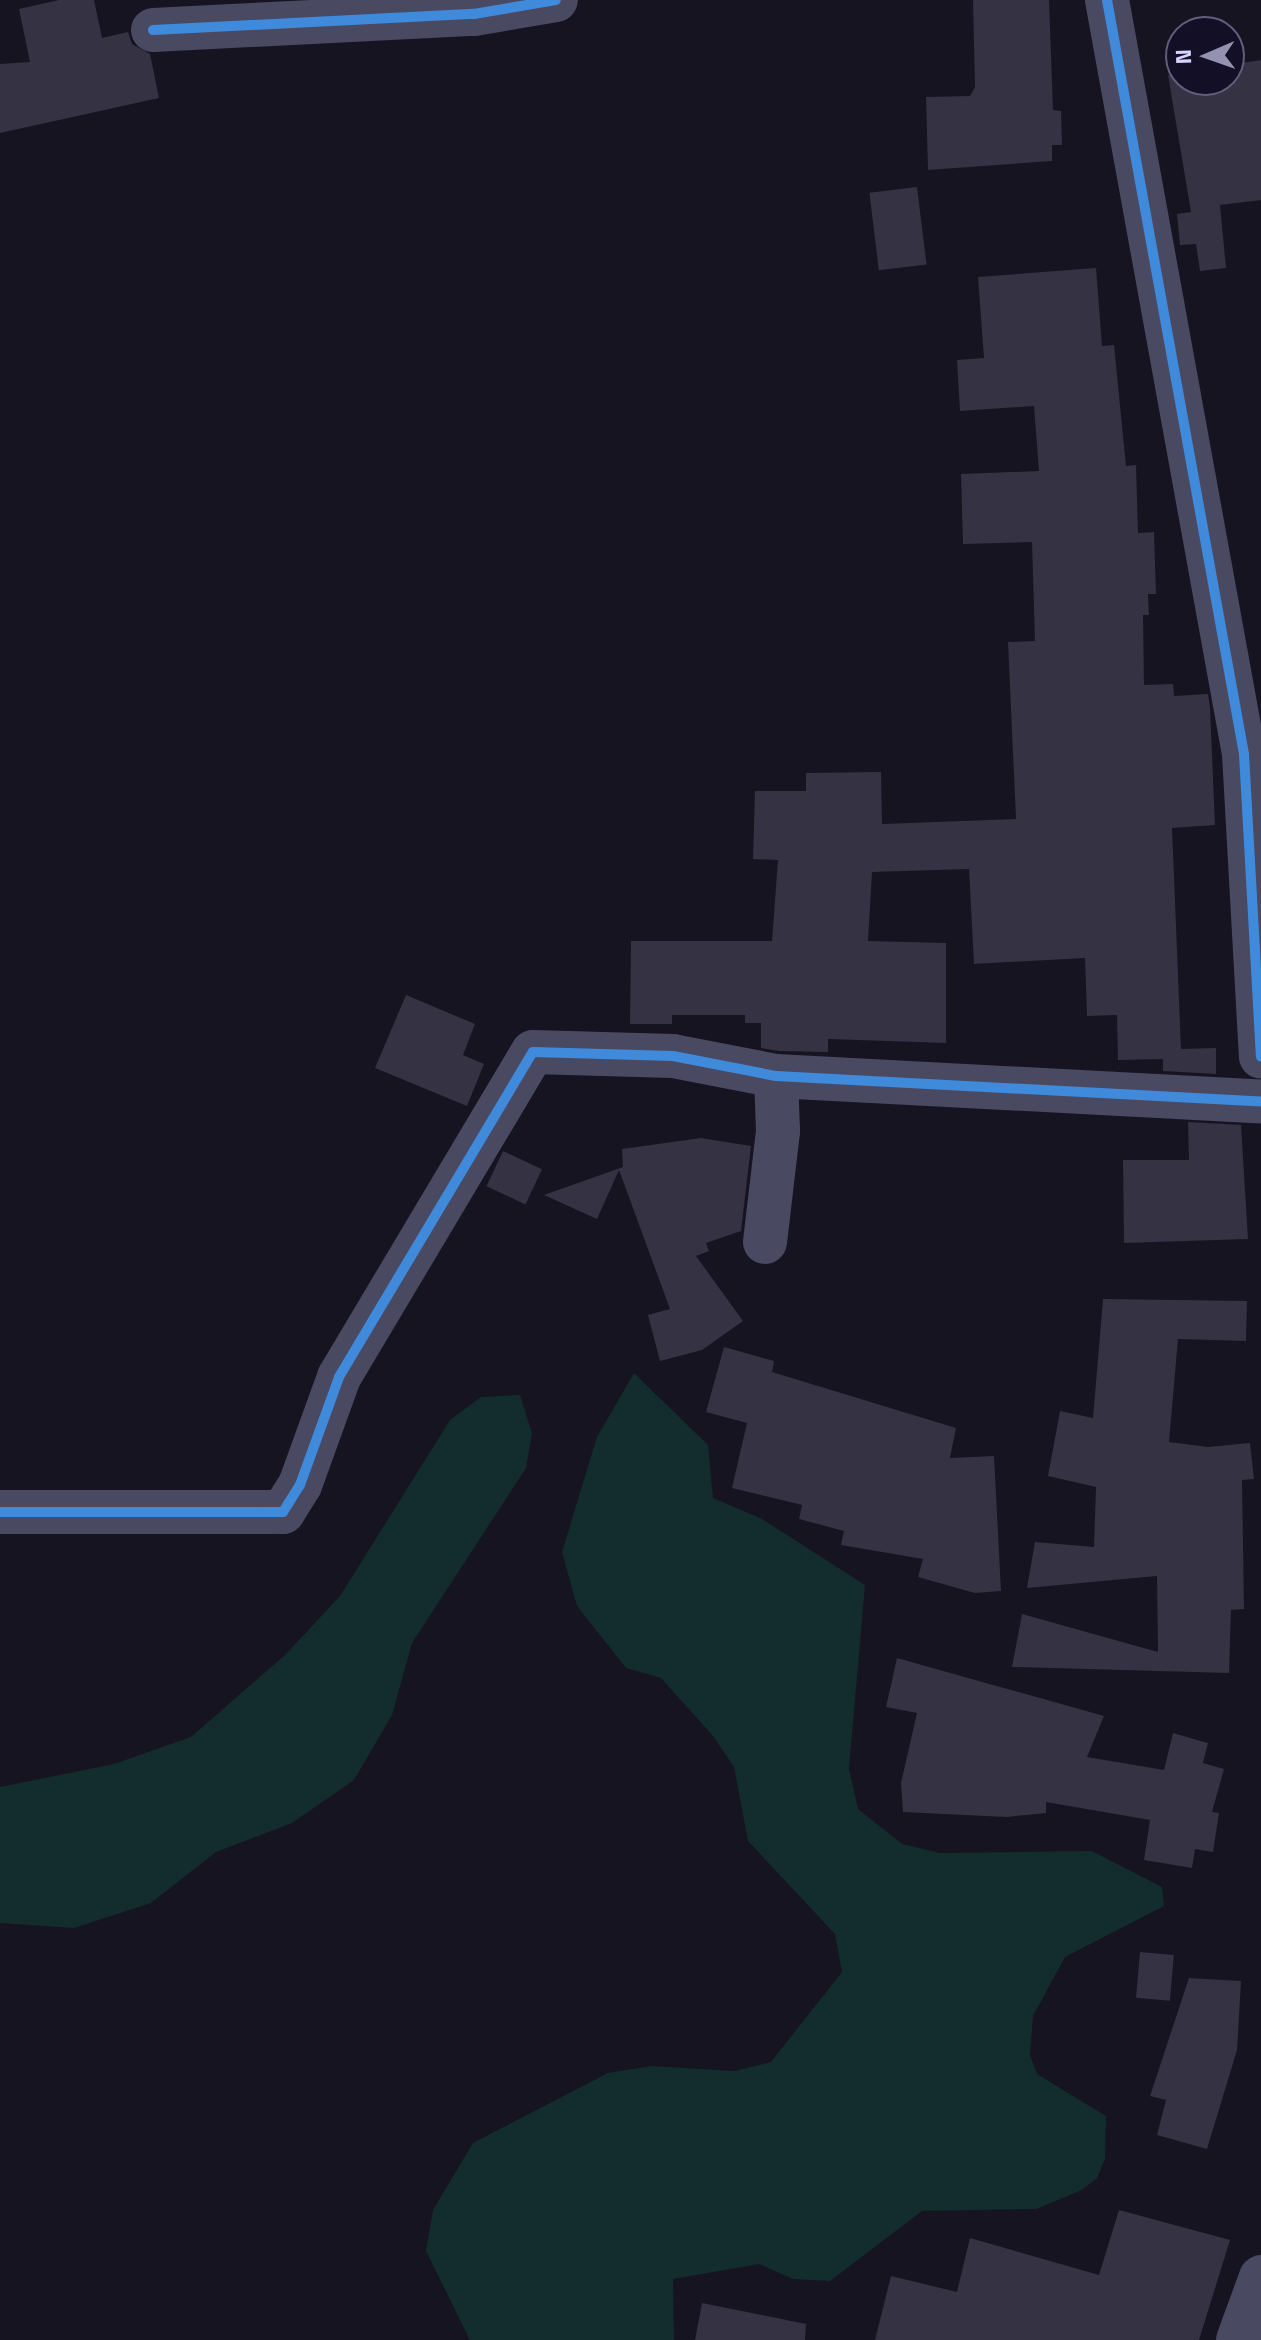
<!DOCTYPE html>
<style>
body{margin:0}
#map{position:relative;width:1261px;height:2340px;overflow:hidden;background:#161421;font-family:"Titillium Web",sans-serif}
div>[style]{position:absolute}
.green>*{inset:0;background:#132c2d}
.building>*{inset:0;background:#343243;transform-origin:0 0}
.minor>*{height:44px;margin:-22px;padding:0 22px;transform-origin:22px;border-radius:22px;background:#4a4962}
.cycleway>*{height:10px;margin:-5px;padding:0 5px;transform-origin:5px;border-radius:5px;background:#408adc}
span{translate:-50% -50%;white-space:nowrap;text-align:center;line-height:1.15;-webkit-text-stroke:8px #130f26;paint-order:stroke}
.north{position:absolute;left:1165px;top:16px;width:80px;height:80px;box-sizing:border-box;background:#130f26;border:2px solid #625e7d;border-radius:50%;rotate:268deg;font-size:22px;font-weight:700;line-height:32px;text-align:center;color:#d9d4ff}
.north::after{content:'';display:block;margin:auto;width:28px;height:36px;background:#9591b1;clip-path:polygon(50% 0,100% 100%,50% 72%,0 100%)}
</style>
<div id="map">
<div class="green">
<div style="clip-path:polygon(634px 1373px,708px 1445px,713px 1498px,762px 1519px,865px 1585px,849px 1769px,858px 1809px,902px 1844px,940px 1853px,1092px 1851px,1162px 1887px,1164px 1906px,1065px 1957px,1033px 2016px,1030px 2055px,1037px 2074px,1106px 2116px,1105px 2159px,1097px 2178px,1082px 2190px,1036px 2209px,922px 2211px,830px 2281px,793px 2279px,759px 2264px,673px 2279px,674px 2340px,470px 2340px,426px 2251px,433px 2210px,473px 2143px,608px 2073px,651px 2066px,735px 2071px,771px 2062px,842px 1972px,835px 1934px,748px 1841px,734px 1767px,713px 1736px,661px 1678px,626px 1668px,577px 1606px,562px 1552px,597px 1437px)"></div>
<div style="clip-path:polygon(520px 1395px,532px 1433px,526px 1468px,412px 1643px,392px 1715px,354px 1780px,292px 1823px,216px 1852px,151px 1903px,74px 1928px,0 1923px,0 1787px,114px 1764px,191px 1737px,285px 1655px,340px 1596px,450px 1420px,481px 1397px)"></div>
</div>
<div class="building">
<div style="clip-path:polygon(59px 0,94px 0,102px 38px,128px 32px,132px 44px,150px 54px,159px 98px,0 133px,0 64px,30px 62px,19px 9px)"></div>
<div style="clip-path:polygon(973px 0,1049px 0,1053px 110px,1061px 111px,1062px 145px,1052px 145px,1052px 161px,928px 170px,926px 97px,970px 96px,975px 87px)"></div>
<div style="clip-path:polygon(1261px 60px,1261px 200px,1220px 205px,1226px 268px,1200px 271px,1196px 244px,1180px 245px,1177px 214px,1191px 212px,1168px 75px,1229px 80px,1229px 65px)"></div>
<div style="left:917px;top:187px;width:78px;height:48px;rotate:83deg"></div>
<div style="clip-path:polygon(1096px 268px,1102px 346px,1114px 345px,1126px 466px,1136px 465px,1138px 533px,1154px 532px,1156px 594px,1148px 594px,1149px 615px,1143px 615px,1144px 685px,1173px 684px,1174px 696px,1208px 694px,1210px 708px,1215px 825px,1172px 828px,1181px 1049px,1216px 1048px,1216px 1074px,1163px 1071px,1163px 1059px,1118px 1060px,1117px 1015px,1087px 1016px,1085px 958px,974px 964px,969px 869px,872px 872px,868px 941px,946px 943px,946px 1043px,828px 1039px,828px 1052px,779px 1051px,761px 1048px,761px 1023px,745px 1023px,745px 1015px,672px 1015px,672px 1024px,630px 1024px,631px 941px,772px 941px,778px 860px,753px 859px,755px 791px,806px 791px,806px 773px,881px 772px,882px 824px,1016px 819px,1008px 642px,1035px 641px,1032px 542px,963px 544px,961px 474px,1039px 471px,1034px 406px,960px 411px,957px 360px,984px 358px,978px 277px)"></div>
<div style="clip-path:polygon(406px 995px,475px 1024px,463px 1055px,484px 1064px,467px 1106px,375px 1068px)"></div>
<div style="clip-path:polygon(1188px 1122px,1241px 1125px,1248px 1239px,1124px 1243px,1123px 1160px,1189px 1160px)"></div>
<div style="clip-path:polygon(701px 1138px,751px 1146px,741px 1231px,706px 1243px,709px 1251px,696px 1256px,743px 1321px,702px 1350px,660px 1361px,648px 1315px,670px 1309px,619px 1170px,597px 1219px,544px 1195px,623px 1167px,622px 1149px)"></div>
<div style="left:503px;top:1151px;width:43px;height:39px;rotate:25deg"></div>
<div style="clip-path:polygon(1103px 1299px,1247px 1301px,1246px 1341px,1178px 1339px,1169px 1442px,1208px 1447px,1250px 1443px,1254px 1479px,1242px 1480px,1244px 1609px,1231px 1610px,1229px 1673px,1012px 1667px,1022px 1614px,1158px 1652px,1157px 1576px,1027px 1588px,1035px 1542px,1094px 1547px,1096px 1487px,1048px 1476px,1060px 1411px,1093px 1418px)"></div>
<div style="clip-path:polygon(724px 1347px,774px 1361px,772px 1372px,956px 1428px,950px 1458px,994px 1456px,1001px 1591px,975px 1593px,918px 1577px,923px 1559px,841px 1545px,844px 1531px,799px 1519px,802px 1505px,732px 1488px,747px 1423px,706px 1412px)"></div>
<div style="clip-path:polygon(897px 1658px,1104px 1716px,1087px 1757px,1164px 1770px,1173px 1733px,1208px 1743px,1203px 1763px,1224px 1769px,1212px 1812px,1219px 1813px,1213px 1852px,1195px 1849px,1192px 1868px,1144px 1860px,1150px 1820px,1046px 1802px,1046px 1813px,1007px 1817px,903px 1812px,901px 1783px,917px 1713px,886px 1707px)"></div>
<div style="left:1140px;top:1952px;width:34px;height:46px;rotate:5deg"></div>
<div style="clip-path:polygon(1189px 1978px,1241px 1981px,1237px 2050px,1207px 2149px,1157px 2135px,1166px 2100px,1150px 2096px)"></div>
<div style="clip-path:polygon(1119px 2210px,1230px 2240px,1199px 2340px,875px 2340px,891px 2276px,957px 2292px,970px 2238px,1099px 2275px)"></div>
<div style="clip-path:polygon(702px 2303px,806px 2324px,805px 2340px,695px 2340px)"></div>
</div>
<div class="minor">
<div style="left:1107px;top:0;width:766px;rotate:79.7deg"></div>
<div style="left:1244px;top:754px;width:303px;rotate:86.8deg"></div>
<div style="left:153px;top:30px;width:321px;rotate:-2.9deg"></div>
<div style="left:474px;top:14px;width:83px;rotate:-9.7deg"></div>
<div style="left:765px;top:1242px;width:112px;rotate:-83.3deg"></div>
<div style="left:778px;top:1131px;width:55px;rotate:-92.1deg"></div>
<div style="left:0;top:1512px;width:283px"></div>
<div style="left:283px;top:1512px;width:32px;rotate:-58deg"></div>
<div style="left:300px;top:1485px;width:115px;rotate:-70.1deg"></div>
<div style="left:339px;top:1377px;width:378px;rotate:-59.2deg"></div>
<div style="left:533px;top:1052px;width:140px;rotate:1.6deg"></div>
<div style="left:673px;top:1056px;width:105px;rotate:11deg"></div>
<div style="left:776px;top:1076px;width:486px;rotate:3deg"></div>
<div style="left:1238px;top:2340px;width:67px;rotate:-69.9deg"></div>
</div>
<div class="cycleway">
<div style="left:1107px;top:0;width:766px;rotate:79.7deg"></div>
<div style="left:1244px;top:754px;width:303px;rotate:86.8deg"></div>
<div style="left:153px;top:30px;width:321px;rotate:-2.9deg"></div>
<div style="left:474px;top:14px;width:83px;rotate:-9.7deg"></div>
<div style="left:0;top:1512px;width:283px"></div>
<div style="left:283px;top:1512px;width:32px;rotate:-58deg"></div>
<div style="left:300px;top:1485px;width:115px;rotate:-70.1deg"></div>
<div style="left:339px;top:1377px;width:378px;rotate:-59.2deg"></div>
<div style="left:533px;top:1052px;width:140px;rotate:1.6deg"></div>
<div style="left:673px;top:1056px;width:105px;rotate:11deg"></div>
<div style="left:776px;top:1076px;width:486px;rotate:3deg"></div>
</div>
<div class="north">N</div>
</div>
